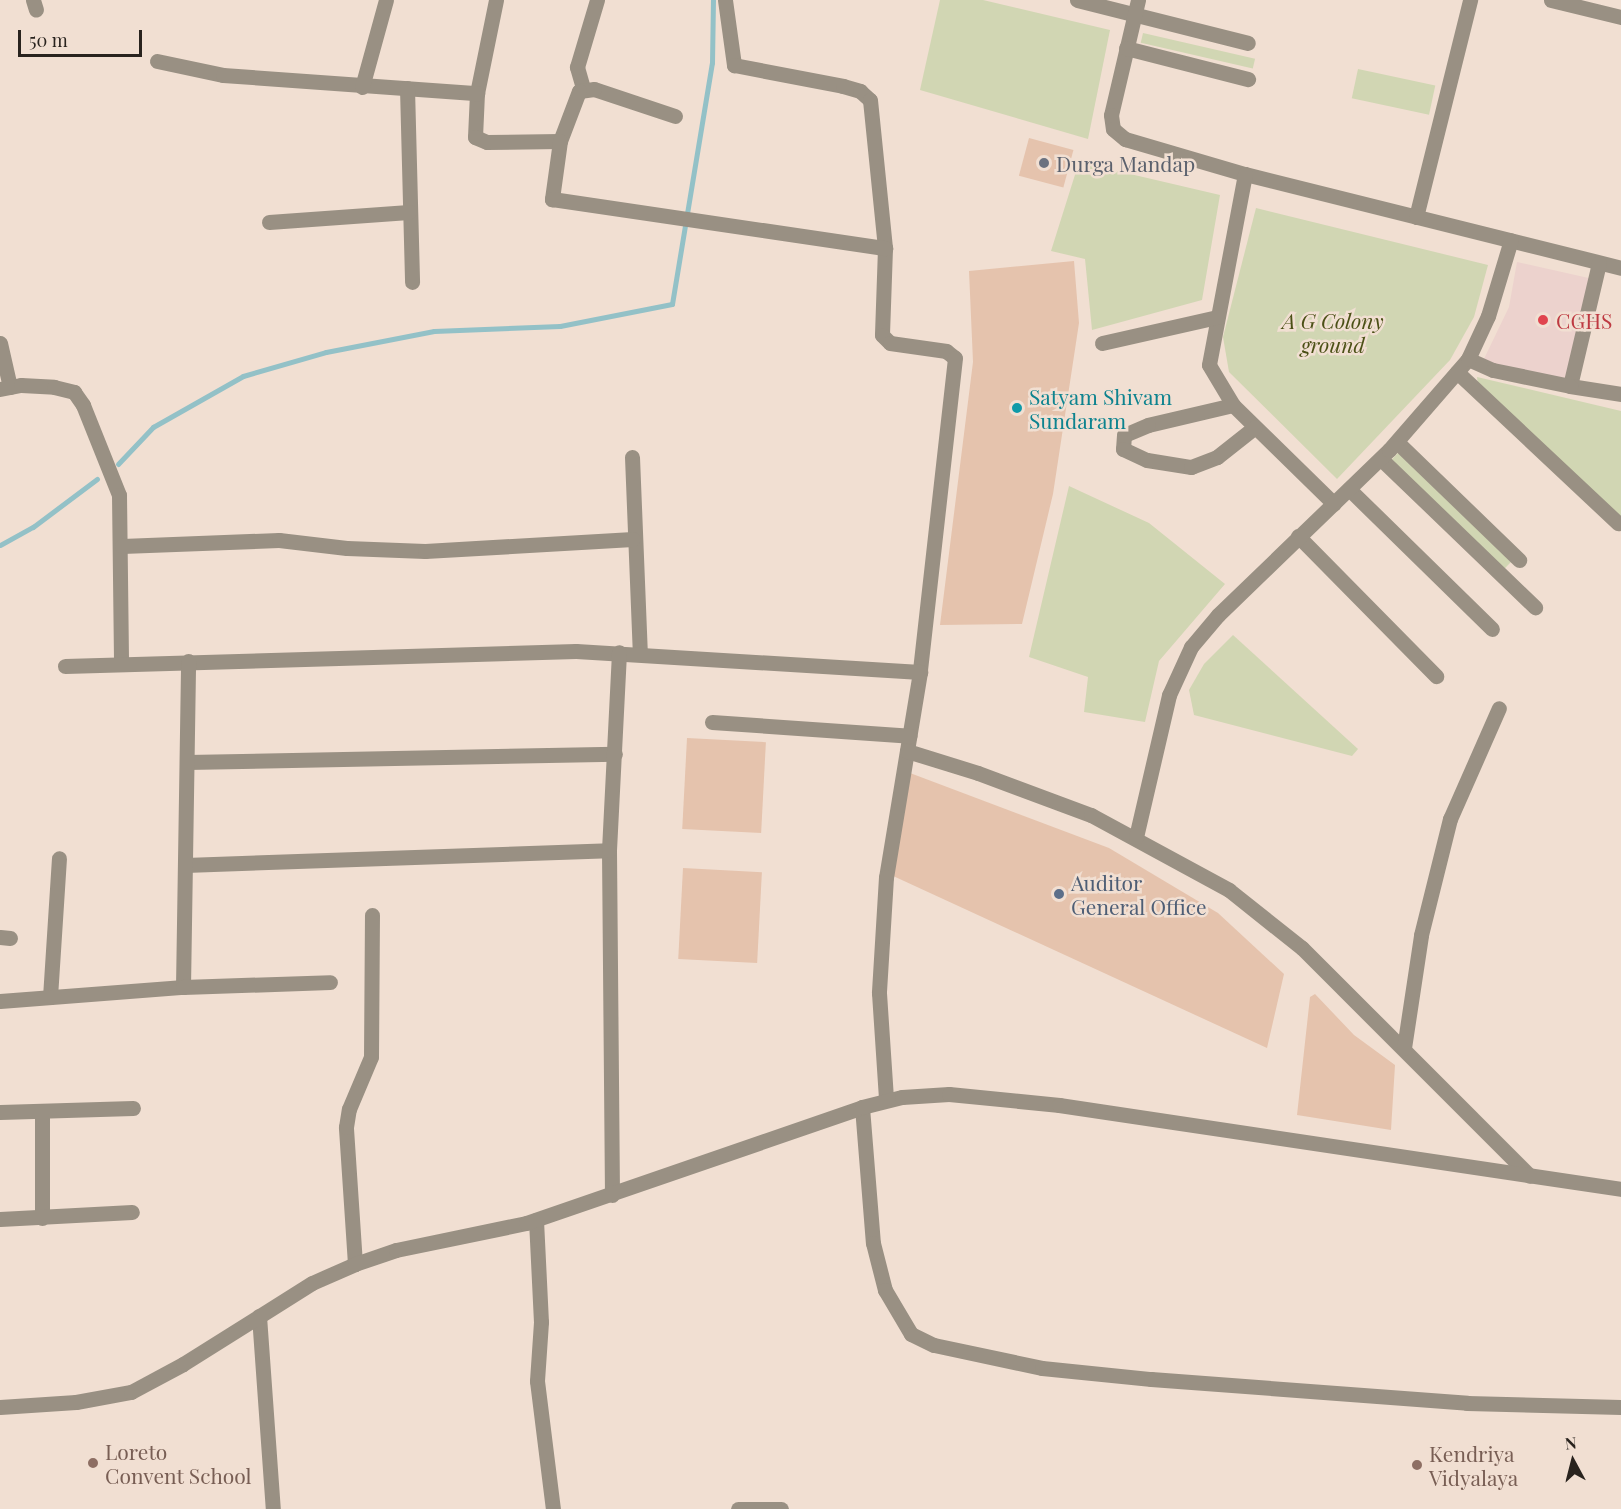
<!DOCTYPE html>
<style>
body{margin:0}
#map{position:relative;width:1621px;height:1509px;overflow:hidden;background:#f1dfd2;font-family:"Playfair Display",serif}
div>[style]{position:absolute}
.medical>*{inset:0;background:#ecd2cd}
.green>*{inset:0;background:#d1d6b3;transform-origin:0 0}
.stream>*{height:5px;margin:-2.5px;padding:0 2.5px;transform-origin:2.5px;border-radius:2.5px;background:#93c1c7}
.building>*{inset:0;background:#e5c3ad;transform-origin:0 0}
.minor>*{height:15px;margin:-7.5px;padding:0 7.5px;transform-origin:7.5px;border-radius:7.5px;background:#999083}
.dots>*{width:16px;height:16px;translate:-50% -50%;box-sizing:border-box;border:3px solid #f1dfd2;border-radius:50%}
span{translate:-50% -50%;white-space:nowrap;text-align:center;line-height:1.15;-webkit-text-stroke:5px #f1dfd2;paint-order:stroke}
.worship-label{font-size:21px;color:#5b616d}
.left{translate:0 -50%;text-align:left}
.park-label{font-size:21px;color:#4b5016;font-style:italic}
.health-label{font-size:21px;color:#be3a42}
.culture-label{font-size:21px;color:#0d838f}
.service-label{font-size:21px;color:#4e5e75}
.education-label{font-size:21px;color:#785e54}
.north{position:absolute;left:1543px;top:1431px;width:60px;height:60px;-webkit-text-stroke:4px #f1dfd2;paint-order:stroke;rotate:353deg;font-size:16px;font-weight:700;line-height:24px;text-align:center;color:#29231e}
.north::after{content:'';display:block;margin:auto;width:21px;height:27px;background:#29231e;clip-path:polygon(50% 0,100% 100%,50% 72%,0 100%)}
.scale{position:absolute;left:18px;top:30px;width:124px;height:27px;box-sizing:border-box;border:3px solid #29231e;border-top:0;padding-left:8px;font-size:18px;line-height:21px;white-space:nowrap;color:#29231e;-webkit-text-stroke:4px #f1dfd2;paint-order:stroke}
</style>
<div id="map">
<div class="medical">
<div style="clip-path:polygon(1517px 262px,1593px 279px,1568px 383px,1482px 363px,1509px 307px)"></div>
</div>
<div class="green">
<div style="clip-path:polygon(940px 0,983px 0,1110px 30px,1088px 139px,920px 90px)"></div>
<div style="left:1143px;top:33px;width:115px;height:10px;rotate:13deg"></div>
<div style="left:1358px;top:69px;width:79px;height:30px;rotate:12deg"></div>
<div style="clip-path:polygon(1079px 162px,1220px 195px,1202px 300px,1092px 330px,1085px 259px,1051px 251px)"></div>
<div style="clip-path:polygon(1256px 208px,1488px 265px,1474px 317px,1450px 360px,1337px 479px,1229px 372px,1223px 337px)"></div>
<div style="clip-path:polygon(1477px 377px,1621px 411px,1621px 517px,1478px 385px)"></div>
<div style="left:1398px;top:453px;width:157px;height:9px;rotate:44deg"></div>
<div style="clip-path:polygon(1069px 486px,1149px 523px,1225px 584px,1159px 661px,1145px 722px,1084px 712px,1088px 677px,1029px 657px)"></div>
<div style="clip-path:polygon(1233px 635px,1358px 749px,1352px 756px,1194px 715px,1189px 690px,1204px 664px)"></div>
</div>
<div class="stream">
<div style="left:118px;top:464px;width:51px;rotate:-46.6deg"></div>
<div style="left:153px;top:427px;width:103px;rotate:-29.5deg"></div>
<div style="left:243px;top:376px;width:86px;rotate:-16.1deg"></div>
<div style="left:326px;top:352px;width:110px;rotate:-11deg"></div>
<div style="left:434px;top:331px;width:126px;rotate:-2.3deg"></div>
<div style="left:560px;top:326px;width:114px;rotate:-11.1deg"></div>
<div style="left:672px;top:304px;width:244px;rotate:-80.6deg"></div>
<div style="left:712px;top:63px;width:63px;rotate:-89.1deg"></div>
<div style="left:0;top:545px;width:38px;rotate:-29deg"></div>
<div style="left:33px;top:527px;width:80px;rotate:-36.9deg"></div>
</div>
<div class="building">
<div style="left:1029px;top:138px;width:46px;height:39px;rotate:15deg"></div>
<div style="clip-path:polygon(1074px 261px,1079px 323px,1053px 494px,1022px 624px,940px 625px,973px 362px,969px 271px)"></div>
<div style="left:687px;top:738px;width:79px;height:91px;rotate:3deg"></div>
<div style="clip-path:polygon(910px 773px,1109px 848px,1218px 913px,1284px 974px,1267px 1048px,891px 875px)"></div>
<div style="left:683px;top:868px;width:79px;height:91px;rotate:3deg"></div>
<div style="clip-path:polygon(1315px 994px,1354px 1035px,1395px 1065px,1391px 1130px,1297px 1115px,1310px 997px)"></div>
</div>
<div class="minor">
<div style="left:33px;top:0;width:10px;rotate:73deg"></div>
<div style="left:496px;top:0;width:95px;rotate:101.5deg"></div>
<div style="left:477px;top:93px;width:44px;rotate:92.6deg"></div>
<div style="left:475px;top:137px;width:13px;rotate:23deg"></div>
<div style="left:487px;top:142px;width:73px;rotate:-0.8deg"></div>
<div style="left:725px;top:0;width:66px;rotate:82.1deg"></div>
<div style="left:734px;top:65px;width:111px;rotate:10.9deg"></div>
<div style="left:843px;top:86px;width:18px;rotate:16deg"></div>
<div style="left:860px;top:91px;width:13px;rotate:42deg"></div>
<div style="left:870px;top:100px;width:149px;rotate:84.2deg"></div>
<div style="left:885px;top:248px;width:87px;rotate:92deg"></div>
<div style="left:882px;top:335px;width:11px;rotate:45deg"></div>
<div style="left:890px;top:343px;width:57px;rotate:8.1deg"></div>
<div style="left:946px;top:351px;width:11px;rotate:38deg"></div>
<div style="left:955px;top:358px;width:316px;rotate:96.4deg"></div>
<div style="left:920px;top:672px;width:208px;rotate:99.4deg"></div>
<div style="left:886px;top:877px;width:116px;rotate:93.5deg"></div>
<div style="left:879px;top:993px;width:106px;rotate:86.2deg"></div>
<div style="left:1077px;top:0;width:176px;rotate:14.1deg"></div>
<div style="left:1138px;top:0;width:118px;rotate:103.2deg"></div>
<div style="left:1111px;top:115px;width:14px;rotate:82deg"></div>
<div style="left:1113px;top:129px;width:16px;rotate:40deg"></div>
<div style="left:1125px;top:139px;width:125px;rotate:16.3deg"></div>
<div style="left:1245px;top:174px;width:388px;rotate:14deg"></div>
<div style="left:1551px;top:0;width:72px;rotate:13.7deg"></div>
<div style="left:1126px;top:48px;width:126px;rotate:14.3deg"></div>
<div style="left:157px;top:61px;width:67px;rotate:12deg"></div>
<div style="left:223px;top:75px;width:255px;rotate:4.1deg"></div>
<div style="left:362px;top:87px;width:90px;rotate:-74.6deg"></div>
<div style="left:407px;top:88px;width:194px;rotate:88.5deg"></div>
<div style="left:583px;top:88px;width:22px;rotate:-106deg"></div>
<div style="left:577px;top:67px;width:70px;rotate:-73.4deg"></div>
<div style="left:675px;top:116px;width:85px;rotate:-161.6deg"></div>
<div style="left:594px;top:89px;width:15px;rotate:172deg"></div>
<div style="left:579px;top:91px;width:53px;rotate:110.8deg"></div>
<div style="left:560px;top:141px;width:59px;rotate:97.9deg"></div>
<div style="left:552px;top:199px;width:337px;rotate:8.4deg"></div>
<div style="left:1245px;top:174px;width:194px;rotate:100.7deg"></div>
<div style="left:1209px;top:365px;width:47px;rotate:59deg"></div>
<div style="left:1233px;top:405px;width:141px;rotate:44.4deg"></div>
<div style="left:1416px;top:217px;width:224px;rotate:-76deg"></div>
<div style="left:269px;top:222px;width:140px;rotate:-4.1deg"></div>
<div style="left:1599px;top:263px;width:126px;rotate:103.3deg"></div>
<div style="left:1570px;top:386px;width:52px;rotate:8.9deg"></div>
<div style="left:0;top:343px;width:45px;rotate:77.2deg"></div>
<div style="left:1102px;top:343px;width:118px;rotate:-12.7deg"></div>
<div style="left:1468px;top:359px;width:27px;rotate:24deg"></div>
<div style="left:1493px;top:370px;width:79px;rotate:11.7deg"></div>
<div style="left:1457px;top:372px;width:221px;rotate:43.2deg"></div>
<div style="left:0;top:389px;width:21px;rotate:-11deg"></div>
<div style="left:21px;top:385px;width:33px;rotate:3deg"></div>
<div style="left:54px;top:387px;width:21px;rotate:14deg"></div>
<div style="left:74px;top:392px;width:16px;rotate:55deg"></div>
<div style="left:83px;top:405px;width:97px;rotate:68.2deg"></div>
<div style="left:119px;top:495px;width:169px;rotate:89.3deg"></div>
<div style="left:1233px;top:405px;width:87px;rotate:166.8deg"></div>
<div style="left:1148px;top:425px;width:26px;rotate:157deg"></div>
<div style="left:1124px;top:435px;width:14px;rotate:94deg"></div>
<div style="left:1123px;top:449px;width:26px;rotate:25deg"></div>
<div style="left:1147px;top:460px;width:45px;rotate:9deg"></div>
<div style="left:1191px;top:467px;width:28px;rotate:-21deg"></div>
<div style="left:1217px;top:457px;width:48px;rotate:-38.3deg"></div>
<div style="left:1397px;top:442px;width:170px;rotate:44deg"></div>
<div style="left:632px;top:457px;width:195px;rotate:87.7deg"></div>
<div style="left:1381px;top:459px;width:214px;rotate:43.9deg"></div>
<div style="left:1349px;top:489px;width:200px;rotate:44.4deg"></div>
<div style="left:1298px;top:536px;width:197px;rotate:45.4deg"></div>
<div style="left:122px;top:546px;width:157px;rotate:-2.2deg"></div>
<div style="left:279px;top:540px;width:68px;rotate:6.7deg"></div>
<div style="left:347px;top:548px;width:78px;rotate:2.2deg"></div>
<div style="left:425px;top:551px;width:208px;rotate:-3.3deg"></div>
<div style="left:65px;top:666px;width:511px;rotate:-1.68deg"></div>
<div style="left:576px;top:651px;width:345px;rotate:3.5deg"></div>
<div style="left:712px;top:722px;width:198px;rotate:4deg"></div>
<div style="left:907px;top:751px;width:74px;rotate:17.2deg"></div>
<div style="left:978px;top:773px;width:121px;rotate:20.4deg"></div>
<div style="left:1091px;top:815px;width:157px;rotate:28.5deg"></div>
<div style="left:1229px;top:890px;width:93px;rotate:38.5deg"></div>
<div style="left:1302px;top:948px;width:322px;rotate:45deg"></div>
<div style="left:187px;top:762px;width:428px;rotate:-1.1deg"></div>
<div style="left:1136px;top:837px;width:146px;rotate:-76.9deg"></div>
<div style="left:1169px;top:695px;width:53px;rotate:-65.4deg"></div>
<div style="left:1191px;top:647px;width:42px;rotate:-49.8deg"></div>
<div style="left:1218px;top:615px;width:238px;rotate:-44deg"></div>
<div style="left:1389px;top:450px;width:121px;rotate:-49deg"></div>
<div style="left:1468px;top:359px;width:47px;rotate:-65.1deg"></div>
<div style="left:1488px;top:316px;width:79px;rotate:-73.2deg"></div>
<div style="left:185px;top:865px;width:424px;rotate:-2deg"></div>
<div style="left:0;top:937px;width:10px;rotate:6deg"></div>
<div style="left:183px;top:987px;width:326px;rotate:-89.1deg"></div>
<div style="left:50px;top:997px;width:139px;rotate:-86.3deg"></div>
<div style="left:0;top:1001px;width:184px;rotate:-4.4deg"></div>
<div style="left:183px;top:987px;width:147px;rotate:-1.9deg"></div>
<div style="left:1404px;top:1048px;width:114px;rotate:-81.4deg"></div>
<div style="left:1421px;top:935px;width:120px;rotate:-76deg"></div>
<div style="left:1450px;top:819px;width:121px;rotate:-66.2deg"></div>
<div style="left:862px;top:1107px;width:136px;rotate:85.4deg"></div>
<div style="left:873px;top:1243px;width:49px;rotate:75.7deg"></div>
<div style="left:885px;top:1290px;width:51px;rotate:59.4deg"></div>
<div style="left:911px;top:1334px;width:25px;rotate:26deg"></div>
<div style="left:934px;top:1345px;width:110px;rotate:12deg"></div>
<div style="left:1042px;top:1368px;width:110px;rotate:5.8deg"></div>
<div style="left:1151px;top:1379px;width:317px;rotate:4.3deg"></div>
<div style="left:1467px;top:1403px;width:154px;rotate:1.5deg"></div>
<div style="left:0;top:1112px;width:133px;rotate:-1.7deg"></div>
<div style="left:612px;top:1195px;width:345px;rotate:-90.5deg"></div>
<div style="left:609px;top:850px;width:198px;rotate:-87.1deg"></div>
<div style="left:42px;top:1218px;width:107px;rotate:-90deg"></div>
<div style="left:0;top:1219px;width:132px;rotate:-3deg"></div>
<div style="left:536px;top:1220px;width:102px;rotate:87.2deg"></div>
<div style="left:541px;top:1322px;width:59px;rotate:93.9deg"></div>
<div style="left:537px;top:1381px;width:129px;rotate:82.9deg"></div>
<div style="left:355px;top:1264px;width:137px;rotate:-93.8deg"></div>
<div style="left:346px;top:1127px;width:18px;rotate:-81deg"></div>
<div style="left:349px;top:1109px;width:56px;rotate:-67.1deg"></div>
<div style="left:371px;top:1057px;width:142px;rotate:-89.6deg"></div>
<div style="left:259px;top:1316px;width:194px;rotate:85.9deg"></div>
<div style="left:0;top:1407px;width:76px;rotate:-3.8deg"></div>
<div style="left:76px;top:1402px;width:56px;rotate:-10.3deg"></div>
<div style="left:131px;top:1392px;width:59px;rotate:-28.3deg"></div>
<div style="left:183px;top:1364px;width:152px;rotate:-32.1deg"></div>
<div style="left:312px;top:1283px;width:47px;rotate:-23.8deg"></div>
<div style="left:355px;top:1264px;width:43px;rotate:-18.9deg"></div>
<div style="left:396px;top:1250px;width:133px;rotate:-11.7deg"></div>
<div style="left:526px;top:1223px;width:355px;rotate:-19deg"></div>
<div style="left:862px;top:1107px;width:41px;rotate:-14deg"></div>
<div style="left:902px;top:1097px;width:47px;rotate:-3.7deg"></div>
<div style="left:949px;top:1094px;width:111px;rotate:5.7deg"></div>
<div style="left:1059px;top:1105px;width:568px;rotate:8.5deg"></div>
<div style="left:738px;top:1509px;width:43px"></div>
</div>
<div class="dots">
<div style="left:1044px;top:163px;background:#6b7280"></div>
<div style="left:1543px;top:320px;background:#e0444e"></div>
<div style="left:1017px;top:408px;background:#0f9aa8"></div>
<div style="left:1059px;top:894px;background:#5c6f8a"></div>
<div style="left:93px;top:1463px;background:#8d6e63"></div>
<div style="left:1417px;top:1465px;background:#8d6e63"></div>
</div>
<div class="worship-label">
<span class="left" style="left:1056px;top:163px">Durga Mandap</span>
</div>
<div class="park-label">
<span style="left:1333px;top:332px">A G Colony<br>ground</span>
</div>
<div class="health-label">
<span class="left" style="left:1556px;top:320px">CGHS</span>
</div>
<div class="culture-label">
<span class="left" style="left:1029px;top:408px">Satyam Shivam<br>Sundaram</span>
</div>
<div class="service-label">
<span class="left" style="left:1071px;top:894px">Auditor<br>General Office</span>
</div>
<div class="education-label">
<span class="left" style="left:105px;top:1463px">Loreto<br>Convent School</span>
<span class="left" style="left:1429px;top:1465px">Kendriya<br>Vidyalaya</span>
</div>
<div class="north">N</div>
<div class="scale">50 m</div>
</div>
